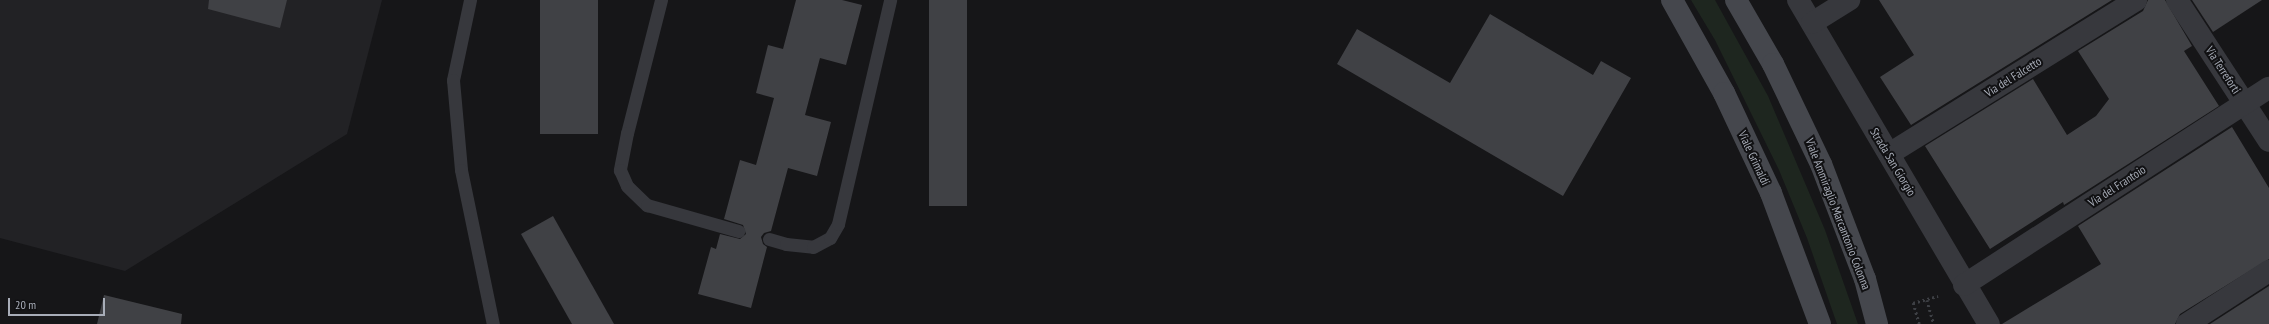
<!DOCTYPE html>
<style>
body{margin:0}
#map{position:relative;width:2269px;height:324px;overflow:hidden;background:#161618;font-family:"PT Sans Narrow",sans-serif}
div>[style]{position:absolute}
.built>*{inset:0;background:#222225}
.green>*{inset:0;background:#1e261f}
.building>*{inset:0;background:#404145;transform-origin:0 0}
.path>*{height:2.5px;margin-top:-1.25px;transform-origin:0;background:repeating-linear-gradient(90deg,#3d3f44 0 2px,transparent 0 5px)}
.service>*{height:13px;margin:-6.5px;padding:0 6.5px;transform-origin:6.5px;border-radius:6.5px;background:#37383d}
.minor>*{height:22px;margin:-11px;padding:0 11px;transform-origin:11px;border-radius:11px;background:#37383d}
.secondary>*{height:22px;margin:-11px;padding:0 11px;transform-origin:11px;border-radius:11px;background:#45474d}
span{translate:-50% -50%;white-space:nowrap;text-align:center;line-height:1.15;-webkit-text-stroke:4px #111113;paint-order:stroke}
.street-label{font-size:12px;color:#a8adb8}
.scale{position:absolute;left:8px;top:298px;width:97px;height:18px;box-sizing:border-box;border:2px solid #a8adb8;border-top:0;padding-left:5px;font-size:12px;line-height:14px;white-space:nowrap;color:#a8adb8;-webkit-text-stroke:3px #111113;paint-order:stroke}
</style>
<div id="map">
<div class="built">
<div style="clip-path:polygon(0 0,382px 0,347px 134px,125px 271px,0 238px)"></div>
</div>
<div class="green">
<div style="clip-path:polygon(1691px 0,1715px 0,1768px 96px,1825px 230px,1858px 324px,1837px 324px,1807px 238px,1779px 170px,1715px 40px)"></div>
</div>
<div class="building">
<div style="clip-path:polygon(209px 0,287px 0,280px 28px,208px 9px)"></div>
<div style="left:540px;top:0;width:58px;height:134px"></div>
<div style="clip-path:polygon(796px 0,842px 0,862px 5px,846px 65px,820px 58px,805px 115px,831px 122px,817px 176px,788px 168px,771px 231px,764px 233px,761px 237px,763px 244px,767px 247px,751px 308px,698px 294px,711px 247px,716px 249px,720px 234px,740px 239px,746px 234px,743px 225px,724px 219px,740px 160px,756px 165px,774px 98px,756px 93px,768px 45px,783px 49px)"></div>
<div style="left:929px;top:0;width:38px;height:206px"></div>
<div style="clip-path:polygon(1879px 0,2112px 0,1911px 125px,1880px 77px,1914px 55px)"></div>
<div style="clip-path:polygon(2148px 0,2165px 0,2192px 46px,2184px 51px,2219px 106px,2064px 205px,2063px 202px,1990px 249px,1925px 146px,2033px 79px,2067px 135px,2096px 116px,2109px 99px,2078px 51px,2143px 11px)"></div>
<div style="clip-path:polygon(2192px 0,2262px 0,2213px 32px)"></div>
<div style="clip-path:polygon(1490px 14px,1593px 75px,1601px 61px,1631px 78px,1563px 196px,1337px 64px,1357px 29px,1450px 83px)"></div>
<div style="clip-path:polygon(2232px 127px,2269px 188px,2269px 259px,2180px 314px,2175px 324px,2002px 324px,2101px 264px,2078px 226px)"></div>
<div style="clip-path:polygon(553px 216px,614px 324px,572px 324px,521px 234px)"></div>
<div style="clip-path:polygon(2269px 286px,2269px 324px,2210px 324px)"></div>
<div style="clip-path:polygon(104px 295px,182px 314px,181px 324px,97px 324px)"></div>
</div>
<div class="path">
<div style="left:1927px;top:300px;width:25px;rotate:74deg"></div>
<div style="left:1919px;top:324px;width:22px;rotate:-106deg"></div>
<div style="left:1913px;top:303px;width:26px;rotate:-16deg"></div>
</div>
<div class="service">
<div style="left:470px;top:0;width:82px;rotate:102deg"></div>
<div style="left:453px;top:80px;width:90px;rotate:84.9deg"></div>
<div style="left:461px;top:170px;width:157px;rotate:78.3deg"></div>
<div style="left:661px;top:0;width:137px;rotate:104.3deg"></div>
<div style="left:627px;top:133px;width:38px;rotate:101deg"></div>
<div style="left:620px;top:170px;width:17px;rotate:66deg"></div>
<div style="left:627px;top:186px;width:28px;rotate:44deg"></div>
<div style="left:647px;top:205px;width:95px;rotate:15.9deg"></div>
<div style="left:769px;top:239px;width:18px;rotate:16deg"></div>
<div style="left:786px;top:244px;width:27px;rotate:6deg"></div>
<div style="left:813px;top:247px;width:19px;rotate:-28deg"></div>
<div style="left:830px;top:238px;width:16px;rotate:-60deg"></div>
<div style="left:838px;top:224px;width:230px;rotate:-76.9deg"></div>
</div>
<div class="minor">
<div style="left:1798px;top:0;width:376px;rotate:59.5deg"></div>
<div style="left:2177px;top:0;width:168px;rotate:56.9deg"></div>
<div style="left:1812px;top:23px;width:44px;rotate:-31.9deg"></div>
<div style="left:1889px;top:154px;width:291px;rotate:-31.9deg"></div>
<div style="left:1964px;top:285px;width:363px;rotate:-32.9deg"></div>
<div style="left:2187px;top:324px;width:98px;rotate:-32.9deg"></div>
</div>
<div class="secondary">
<div style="left:1672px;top:0;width:107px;rotate:60.8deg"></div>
<div style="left:1724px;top:93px;width:110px;rotate:64.8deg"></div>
<div style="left:1771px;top:193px;width:140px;rotate:69.5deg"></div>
<div style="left:1736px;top:0;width:74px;rotate:60deg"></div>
<div style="left:1773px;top:64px;width:111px;rotate:64.4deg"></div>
<div style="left:1821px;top:164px;width:123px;rotate:69.1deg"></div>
<div style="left:1865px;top:279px;width:47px;rotate:75.1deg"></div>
</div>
<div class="street-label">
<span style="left:2223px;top:70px;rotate:57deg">Via Terreforti</span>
<span style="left:2013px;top:77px;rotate:-32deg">Via del Falcetto</span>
<span style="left:1754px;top:158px;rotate:65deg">Viale Grimaldi</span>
<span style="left:1893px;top:162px;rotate:59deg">Strada San Giorgio</span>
<span style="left:2117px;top:186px;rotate:-33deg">Via del Frantoio</span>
<span style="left:1838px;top:214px;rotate:69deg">Viale Ammiraglio Marcantonio Colonna</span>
</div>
<div class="scale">20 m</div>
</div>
